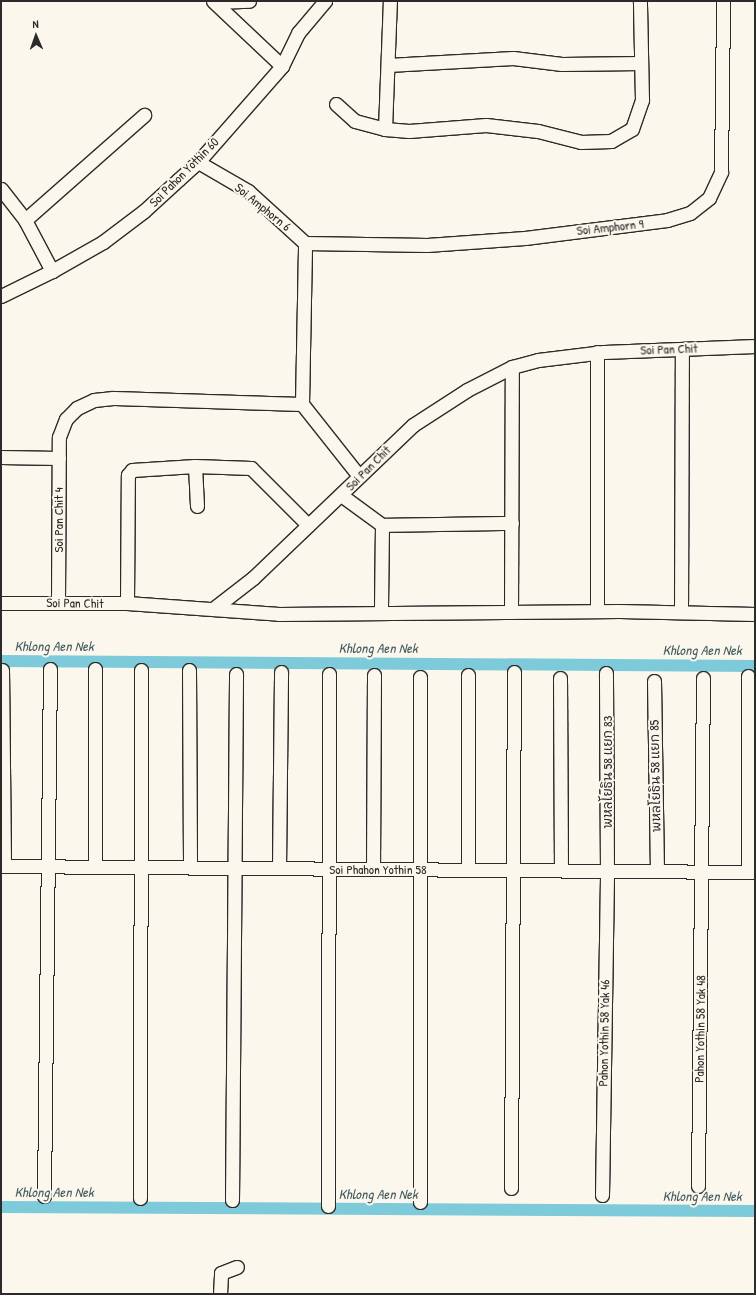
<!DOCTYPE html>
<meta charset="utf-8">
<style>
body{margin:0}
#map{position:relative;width:756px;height:1295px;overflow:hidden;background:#fbf7ec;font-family:"Patrick Hand","Playpen Sans Thai",sans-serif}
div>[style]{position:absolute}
.canal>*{height:12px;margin:-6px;padding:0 6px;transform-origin:6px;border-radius:6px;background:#7ccada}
.roads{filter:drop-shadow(1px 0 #2b2b2b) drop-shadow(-1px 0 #2b2b2b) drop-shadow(0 1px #2b2b2b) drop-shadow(0 -1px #2b2b2b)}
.minor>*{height:13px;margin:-6.5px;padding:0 6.5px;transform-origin:6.5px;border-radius:6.5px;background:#fbf7ec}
span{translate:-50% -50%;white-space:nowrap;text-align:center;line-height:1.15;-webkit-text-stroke:4px #fbf7ec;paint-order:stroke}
.street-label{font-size:13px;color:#2b2b2b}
.water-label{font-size:14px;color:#435b60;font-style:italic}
.frame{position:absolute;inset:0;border:2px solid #2b2b2b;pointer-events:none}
.north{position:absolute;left:16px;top:16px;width:40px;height:40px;-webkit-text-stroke:3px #fbf7ec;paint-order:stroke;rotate:358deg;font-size:11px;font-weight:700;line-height:16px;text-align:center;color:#2b2b2b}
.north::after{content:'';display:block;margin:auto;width:14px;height:18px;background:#2b2b2b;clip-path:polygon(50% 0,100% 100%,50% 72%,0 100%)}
</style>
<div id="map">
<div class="canal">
<div style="left:1px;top:661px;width:754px;rotate:0.38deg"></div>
<div style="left:1px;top:1207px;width:754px;rotate:0.3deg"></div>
</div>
<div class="roads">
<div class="minor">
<div style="left:213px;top:1px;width:95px;rotate:43.3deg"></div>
<div style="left:215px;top:2px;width:34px;rotate:-2deg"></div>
<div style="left:388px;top:65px;width:125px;rotate:-3.2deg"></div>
<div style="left:513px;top:58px;width:49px;rotate:7deg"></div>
<div style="left:562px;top:64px;width:79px;rotate:-0.7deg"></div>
<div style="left:336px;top:104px;width:25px;rotate:42deg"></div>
<div style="left:355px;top:121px;width:31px;rotate:15deg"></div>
<div style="left:385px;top:129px;width:24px;rotate:5deg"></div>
<div style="left:409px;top:131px;width:77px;rotate:-4.5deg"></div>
<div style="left:486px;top:125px;width:52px;rotate:6.6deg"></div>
<div style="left:538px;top:131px;width:44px;rotate:14.3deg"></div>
<div style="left:581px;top:142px;width:30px;rotate:-2deg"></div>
<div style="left:611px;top:141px;width:24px;rotate:-30deg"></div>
<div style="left:632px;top:129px;width:31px;rotate:-71deg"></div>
<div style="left:642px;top:100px;width:99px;rotate:-91.2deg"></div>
<div style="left:385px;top:129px;width:128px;rotate:-87.8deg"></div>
<div style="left:198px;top:162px;width:58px;rotate:30.1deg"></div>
<div style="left:248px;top:191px;width:77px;rotate:42.4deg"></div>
<div style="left:1px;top:189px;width:39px;rotate:52deg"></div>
<div style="left:25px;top:220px;width:58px;rotate:62.1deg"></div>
<div style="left:25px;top:220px;width:159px;rotate:-41.4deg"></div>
<div style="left:305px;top:243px;width:122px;rotate:0.9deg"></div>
<div style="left:427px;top:245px;width:98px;rotate:-4.1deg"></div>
<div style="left:525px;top:238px;width:143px;rotate:-7.2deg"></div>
<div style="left:667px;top:220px;width:24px;rotate:-17deg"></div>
<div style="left:690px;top:213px;width:24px;rotate:-38deg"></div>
<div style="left:709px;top:198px;width:29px;rotate:-65deg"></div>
<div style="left:721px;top:172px;width:171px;rotate:-89.3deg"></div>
<div style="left:1px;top:296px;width:57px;rotate:-26.1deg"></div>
<div style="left:52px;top:271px;width:59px;rotate:-29.6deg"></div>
<div style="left:103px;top:242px;width:51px;rotate:-37.1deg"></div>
<div style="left:144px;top:211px;width:47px;rotate:-42.4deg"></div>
<div style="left:179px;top:179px;width:25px;rotate:-42deg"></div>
<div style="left:198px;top:162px;width:128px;rotate:-48.8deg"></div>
<div style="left:282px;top:66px;width:37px;rotate:-64deg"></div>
<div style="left:298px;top:33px;width:42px;rotate:-49.8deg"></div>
<div style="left:302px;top:404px;width:161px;rotate:-88.9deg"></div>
<div style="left:1px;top:457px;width:58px;rotate:1deg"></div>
<div style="left:195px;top:466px;width:40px;rotate:87.1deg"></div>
<div style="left:341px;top:495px;width:51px;rotate:36.2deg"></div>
<div style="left:382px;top:525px;width:87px;rotate:90.7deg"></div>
<div style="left:382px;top:525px;width:130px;rotate:-0.9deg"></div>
<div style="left:58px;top:602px;width:165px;rotate:-89.7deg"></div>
<div style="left:59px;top:437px;width:19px;rotate:-69deg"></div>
<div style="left:66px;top:419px;width:16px;rotate:-45deg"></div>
<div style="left:77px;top:408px;width:19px;rotate:-25deg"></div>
<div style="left:94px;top:400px;width:19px;rotate:-6deg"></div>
<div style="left:113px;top:398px;width:189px;rotate:1.8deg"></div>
<div style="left:302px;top:404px;width:92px;rotate:51.6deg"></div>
<div style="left:1px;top:603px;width:126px"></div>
<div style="left:127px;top:603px;width:152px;rotate:4.1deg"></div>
<div style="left:279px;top:614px;width:340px;rotate:-0.5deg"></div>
<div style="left:619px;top:611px;width:136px;rotate:1.3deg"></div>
<div style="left:127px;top:603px;width:128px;rotate:-89.6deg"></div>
<div style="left:128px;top:475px;width:6px;rotate:-51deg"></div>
<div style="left:132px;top:470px;width:63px;rotate:-3.6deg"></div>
<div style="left:195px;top:466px;width:56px;rotate:2deg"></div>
<div style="left:251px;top:468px;width:81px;rotate:45deg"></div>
<div style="left:213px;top:609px;width:51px;rotate:-37.8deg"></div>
<div style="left:253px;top:578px;width:221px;rotate:-43.7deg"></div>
<div style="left:413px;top:425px;width:64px;rotate:-32.9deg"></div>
<div style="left:467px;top:390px;width:51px;rotate:-27.1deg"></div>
<div style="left:512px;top:367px;width:27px;rotate:-15deg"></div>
<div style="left:538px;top:360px;width:66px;rotate:-6.9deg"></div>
<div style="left:604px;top:352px;width:151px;rotate:-2.3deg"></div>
<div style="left:597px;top:611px;width:259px;rotate:-90deg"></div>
<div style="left:511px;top:612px;width:245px;rotate:-89.8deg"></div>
<div style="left:681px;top:612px;width:263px;rotate:-89.8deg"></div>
<div style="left:2px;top:670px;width:196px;rotate:89.4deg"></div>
<div style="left:189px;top:670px;width:197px;rotate:89.7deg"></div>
<div style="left:420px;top:677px;width:525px;rotate:90deg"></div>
<div style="left:560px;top:678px;width:192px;rotate:89.7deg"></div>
<div style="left:654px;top:681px;width:190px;rotate:89.1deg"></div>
<div style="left:1px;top:866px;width:754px;rotate:0.46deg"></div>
<div style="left:95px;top:867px;width:198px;rotate:-90deg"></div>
<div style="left:279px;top:868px;width:196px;rotate:-89.4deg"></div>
<div style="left:373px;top:869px;width:194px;rotate:-89.7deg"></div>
<div style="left:468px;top:870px;width:195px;rotate:-90deg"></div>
<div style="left:748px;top:872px;width:196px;rotate:-90deg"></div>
<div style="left:698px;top:1186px;width:508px;rotate:-89.44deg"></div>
<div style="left:511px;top:1188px;width:516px;rotate:-89.67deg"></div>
<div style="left:602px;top:1195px;width:324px;rotate:-89.1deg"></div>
<div style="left:607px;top:871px;width:198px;rotate:-90.3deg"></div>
<div style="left:44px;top:1196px;width:527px;rotate:-89.35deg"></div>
<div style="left:140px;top:1198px;width:528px;rotate:-89.89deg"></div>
<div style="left:232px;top:1200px;width:526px;rotate:-89.56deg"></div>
<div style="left:328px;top:1206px;width:532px;rotate:-89.89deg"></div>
<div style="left:220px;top:1294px;width:21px;rotate:-87deg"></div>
<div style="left:221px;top:1273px;width:17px;rotate:-21deg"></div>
</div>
</div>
<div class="street-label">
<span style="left:184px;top:172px;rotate:-45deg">Soi Pahon Yothin 60</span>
<span style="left:263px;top:207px;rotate:39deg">Soi Amphorn 6</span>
<span style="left:610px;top:227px;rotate:-6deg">Soi Amphorn 9</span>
<span style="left:669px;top:349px;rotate:-2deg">Soi Pan Chit</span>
<span style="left:368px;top:468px;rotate:-45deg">Soi Pan Chit</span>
<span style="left:58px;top:520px;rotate:-90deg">Soi Pan Chit 4</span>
<span style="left:75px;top:603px;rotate:1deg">Soi Pan Chit</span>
<span style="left:607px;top:772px;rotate:-90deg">พหลโยธิน 58 แยก 83</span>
<span style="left:655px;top:776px;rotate:-91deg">พหลโยธิน 58 แยก 85</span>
<span style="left:378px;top:869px">Soi Phahon Yothin 58</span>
<span style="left:700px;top:1029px;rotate:-89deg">Pahon Yothin 58 Yak 48</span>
<span style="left:604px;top:1033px;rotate:-89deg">Pahon Yothin 58 Yak 46</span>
</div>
<div class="water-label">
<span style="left:54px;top:646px">Khlong Aen Nek</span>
<span style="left:378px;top:648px">Khlong Aen Nek</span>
<span style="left:702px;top:650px">Khlong Aen Nek</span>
<span style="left:54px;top:1192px">Khlong Aen Nek</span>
<span style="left:378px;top:1194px">Khlong Aen Nek</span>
<span style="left:702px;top:1196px">Khlong Aen Nek</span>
</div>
<div class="frame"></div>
<div class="north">N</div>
</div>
